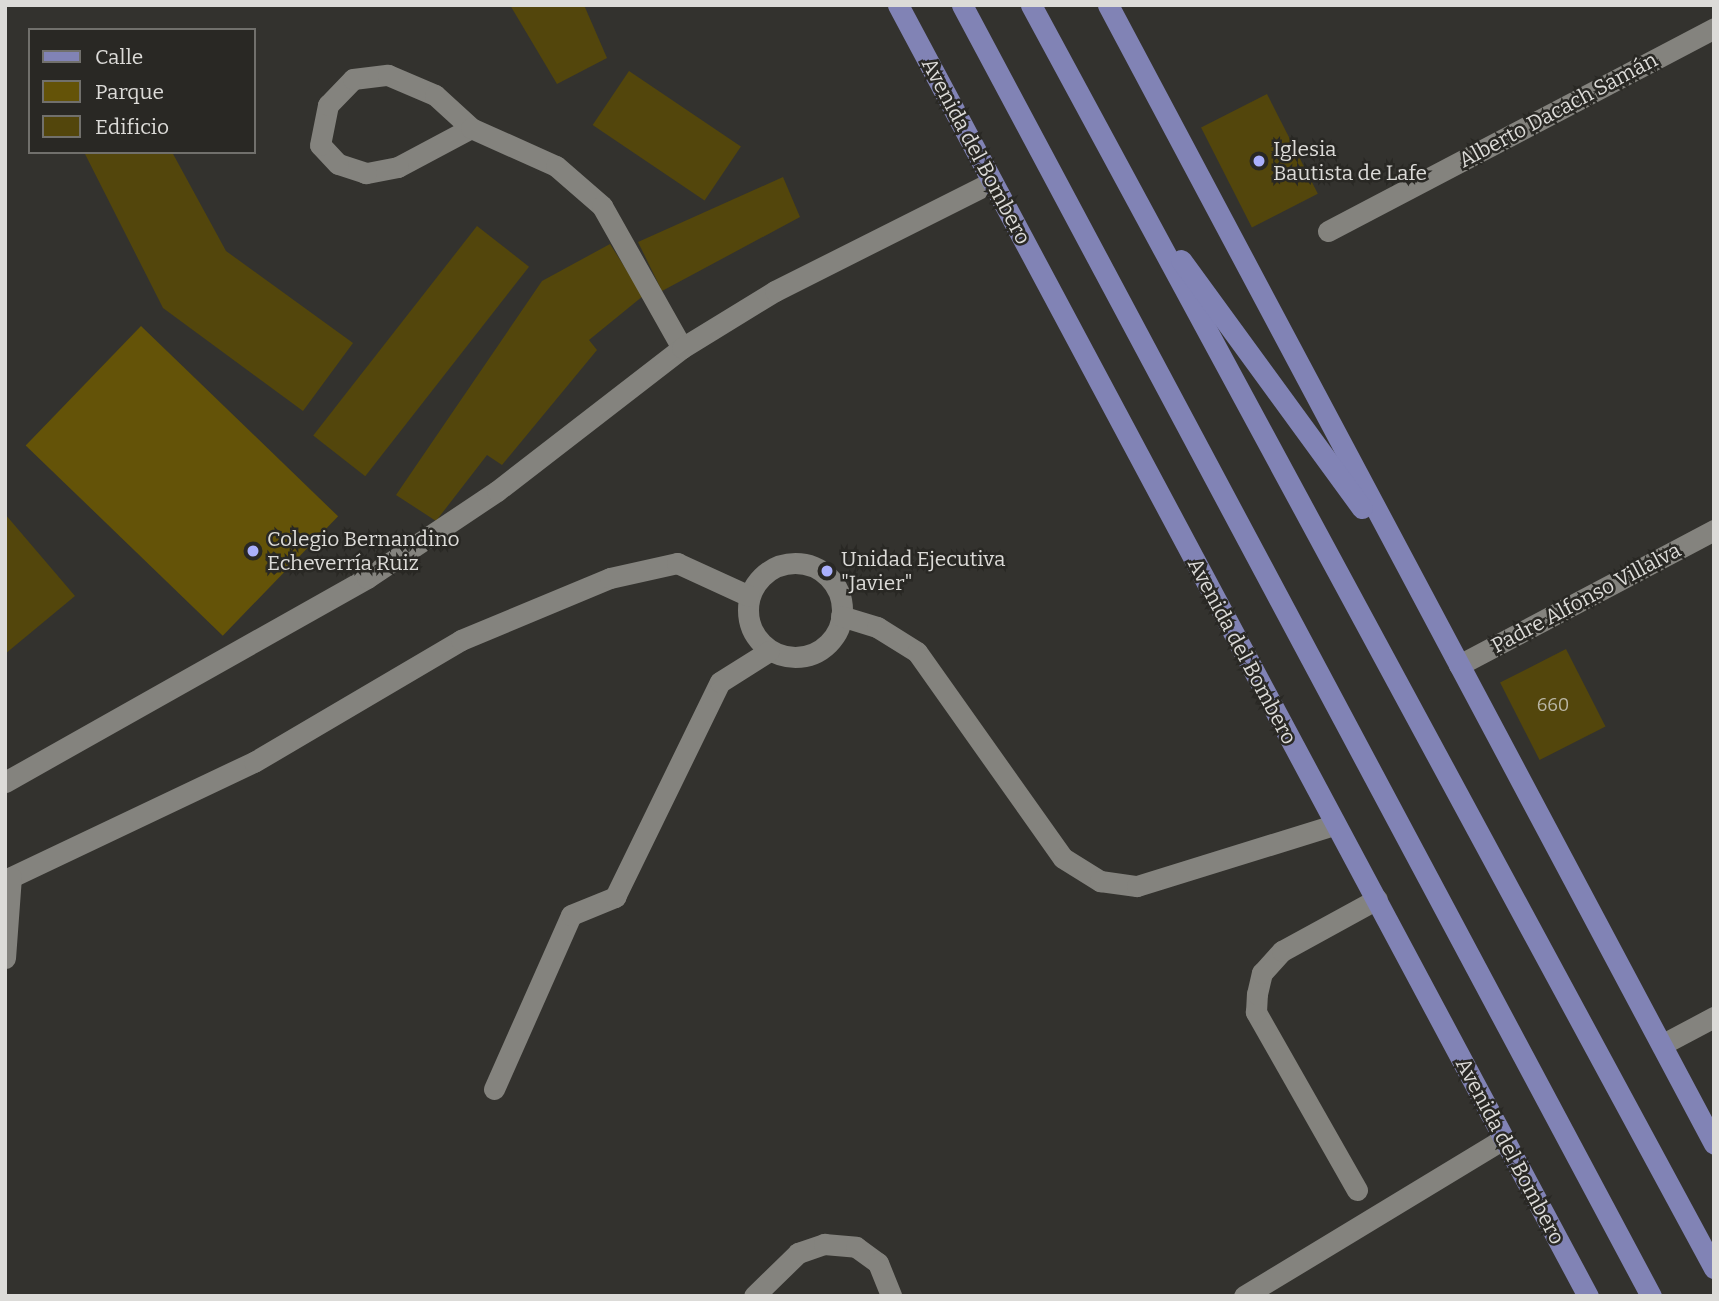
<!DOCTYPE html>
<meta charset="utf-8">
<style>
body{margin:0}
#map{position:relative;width:1719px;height:1301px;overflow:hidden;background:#33322e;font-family:Bitter,serif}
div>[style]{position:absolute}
.green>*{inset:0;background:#645308;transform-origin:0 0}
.building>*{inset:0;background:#53460c;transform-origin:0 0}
.minor>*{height:21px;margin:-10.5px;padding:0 10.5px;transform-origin:10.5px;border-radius:10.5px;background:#84837e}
.minor>.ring{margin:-10.5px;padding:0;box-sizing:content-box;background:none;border:21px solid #84837e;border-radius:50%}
.major>*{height:21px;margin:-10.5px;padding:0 10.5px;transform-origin:10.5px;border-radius:10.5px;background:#8183b5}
.dots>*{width:19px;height:19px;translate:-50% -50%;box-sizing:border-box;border:4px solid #292824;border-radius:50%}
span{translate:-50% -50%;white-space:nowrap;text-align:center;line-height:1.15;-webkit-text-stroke:5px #292824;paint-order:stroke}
.number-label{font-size:18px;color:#bab6a5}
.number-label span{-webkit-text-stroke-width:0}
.street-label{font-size:21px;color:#dcdbd8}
.poi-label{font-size:21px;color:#dcdbd8}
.left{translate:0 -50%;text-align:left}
.frame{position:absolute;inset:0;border:7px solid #dcdbd8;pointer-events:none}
.legend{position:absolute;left:28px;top:28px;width:228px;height:126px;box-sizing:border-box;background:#292824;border:2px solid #71706c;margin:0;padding:9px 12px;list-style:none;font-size:21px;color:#dcdbd8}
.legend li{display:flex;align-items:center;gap:14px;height:35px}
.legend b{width:35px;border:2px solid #71706c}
</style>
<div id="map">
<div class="green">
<div style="left:141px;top:326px;width:274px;height:166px;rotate:44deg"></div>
</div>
<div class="building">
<div style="clip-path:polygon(510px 5px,584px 5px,607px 58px,557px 84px)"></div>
<div style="left:629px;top:71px;width:135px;height:65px;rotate:34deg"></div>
<div style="left:1267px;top:94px;width:112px;height:74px;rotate:63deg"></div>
<div style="clip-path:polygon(84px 152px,172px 152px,226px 251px,353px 343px,303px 411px,163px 308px)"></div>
<div style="clip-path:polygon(783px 177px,800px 217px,662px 291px,638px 242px)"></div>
<div style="left:477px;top:226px;width:66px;height:266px;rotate:38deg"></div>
<div style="clip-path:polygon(610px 244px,643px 296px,589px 340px,597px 350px,502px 465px,487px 455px,436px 521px,396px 495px,542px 281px)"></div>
<div style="clip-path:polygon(5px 514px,75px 596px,5px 654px)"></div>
<div style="left:1566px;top:649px;width:87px;height:74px;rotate:63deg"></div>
</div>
<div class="minor">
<div style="left:471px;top:128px;width:83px;rotate:151.9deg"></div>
<div style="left:398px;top:167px;width:33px;rotate:169deg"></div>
<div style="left:366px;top:173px;width:29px;rotate:-162deg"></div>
<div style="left:338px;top:164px;width:26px;rotate:-133deg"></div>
<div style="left:320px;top:145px;width:41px;rotate:-78.7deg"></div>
<div style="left:328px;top:105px;width:36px;rotate:-46deg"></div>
<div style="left:353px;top:79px;width:35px;rotate:-7deg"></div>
<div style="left:388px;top:75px;width:51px;rotate:23.1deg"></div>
<div style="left:435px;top:95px;width:49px;rotate:42.5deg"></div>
<div style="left:471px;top:128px;width:93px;rotate:24.1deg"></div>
<div style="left:556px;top:166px;width:61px;rotate:41deg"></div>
<div style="left:602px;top:206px;width:163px;rotate:60.6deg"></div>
<div style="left:1328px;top:231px;width:436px;rotate:-27.7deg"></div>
<div class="ring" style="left:748px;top:563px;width:73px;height:73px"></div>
<div style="left:841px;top:616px;width:38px;rotate:17deg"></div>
<div style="left:877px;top:627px;width:47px;rotate:32deg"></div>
<div style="left:917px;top:652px;width:252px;rotate:54.7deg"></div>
<div style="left:1063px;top:858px;width:44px;rotate:31.9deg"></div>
<div style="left:1100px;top:881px;width:37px;rotate:8deg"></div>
<div style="left:1137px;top:886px;width:206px;rotate:-17.2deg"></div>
<div style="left:1459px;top:665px;width:289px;rotate:-27.9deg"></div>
<div style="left:5px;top:782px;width:416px;rotate:-29.4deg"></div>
<div style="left:367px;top:578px;width:156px;rotate:-33.8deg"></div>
<div style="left:497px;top:491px;width:234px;rotate:-37.7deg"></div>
<div style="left:682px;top:348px;width:109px;rotate:-31.5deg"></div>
<div style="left:775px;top:291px;width:243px;rotate:-26.7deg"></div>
<div style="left:5px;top:880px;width:276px;rotate:-25.4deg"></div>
<div style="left:254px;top:762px;width:240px;rotate:-30.5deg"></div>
<div style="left:461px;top:640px;width:161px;rotate:-22.6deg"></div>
<div style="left:610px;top:578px;width:69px;rotate:-12.6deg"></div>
<div style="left:677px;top:563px;width:79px;rotate:24.6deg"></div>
<div style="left:5px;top:958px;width:81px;rotate:-85.8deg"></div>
<div style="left:1663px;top:1044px;width:58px;rotate:-27.9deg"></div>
<div style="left:494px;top:1089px;width:190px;rotate:-66.1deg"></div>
<div style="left:571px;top:915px;width:48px;rotate:-22.2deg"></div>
<div style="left:615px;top:897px;width:239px;rotate:-64deg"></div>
<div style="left:720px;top:682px;width:58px;rotate:-32.3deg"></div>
<div style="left:1357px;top:1190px;width:205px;rotate:-119.6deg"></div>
<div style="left:1256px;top:1012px;width:18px;rotate:-87deg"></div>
<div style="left:1257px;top:994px;width:22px;rotate:-77deg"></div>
<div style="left:1262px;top:973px;width:30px;rotate:-48deg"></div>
<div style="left:1282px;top:951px;width:108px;rotate:-28.7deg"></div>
<div style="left:754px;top:1296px;width:62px;rotate:-44.3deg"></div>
<div style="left:798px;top:1253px;width:28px;rotate:-19deg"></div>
<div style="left:824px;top:1244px;width:32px;rotate:5deg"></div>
<div style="left:856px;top:1247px;width:27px;rotate:36deg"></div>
<div style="left:878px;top:1263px;width:35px;rotate:68deg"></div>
<div style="left:1244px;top:1296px;width:303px;rotate:-31.2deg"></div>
</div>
<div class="major">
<div style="left:898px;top:5px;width:1464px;rotate:61.88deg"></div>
<div style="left:962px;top:5px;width:1463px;rotate:61.91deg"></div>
<div style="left:1031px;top:5px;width:1436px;rotate:61.6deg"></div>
<div style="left:1108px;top:5px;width:1290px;rotate:61.98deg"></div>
<div style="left:1181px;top:260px;width:307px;rotate:53.9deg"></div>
</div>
<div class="dots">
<div style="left:1259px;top:161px;background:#aab0fc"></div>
<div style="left:253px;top:551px;background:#aab0fc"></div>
<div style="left:827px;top:571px;background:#aab0fc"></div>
</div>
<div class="number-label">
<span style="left:1553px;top:705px">660</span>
</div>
<div class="street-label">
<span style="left:1558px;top:110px;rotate:-28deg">Alberto Dacach Samán</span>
<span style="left:976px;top:151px;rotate:62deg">Avenida del Bombero</span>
<span style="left:1586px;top:598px;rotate:-28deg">Padre Alfonso Villalva</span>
<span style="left:1242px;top:651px;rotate:62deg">Avenida del Bombero</span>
<span style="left:1510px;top:1151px;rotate:62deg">Avenida del Bombero</span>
</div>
<div class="poi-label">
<span class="left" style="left:1273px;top:161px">Iglesia<br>Bautista de Lafe</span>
<span class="left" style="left:267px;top:551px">Colegio Bernandino<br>Echeverría Ruiz</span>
<span class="left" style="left:841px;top:571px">Unidad Ejecutiva<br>"Javier"</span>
</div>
<div class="frame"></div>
<ul class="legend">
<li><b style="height:9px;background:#8183b5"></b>Calle</li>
<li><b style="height:19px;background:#645308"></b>Parque</li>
<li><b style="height:19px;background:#53460c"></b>Edificio</li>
</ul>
</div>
